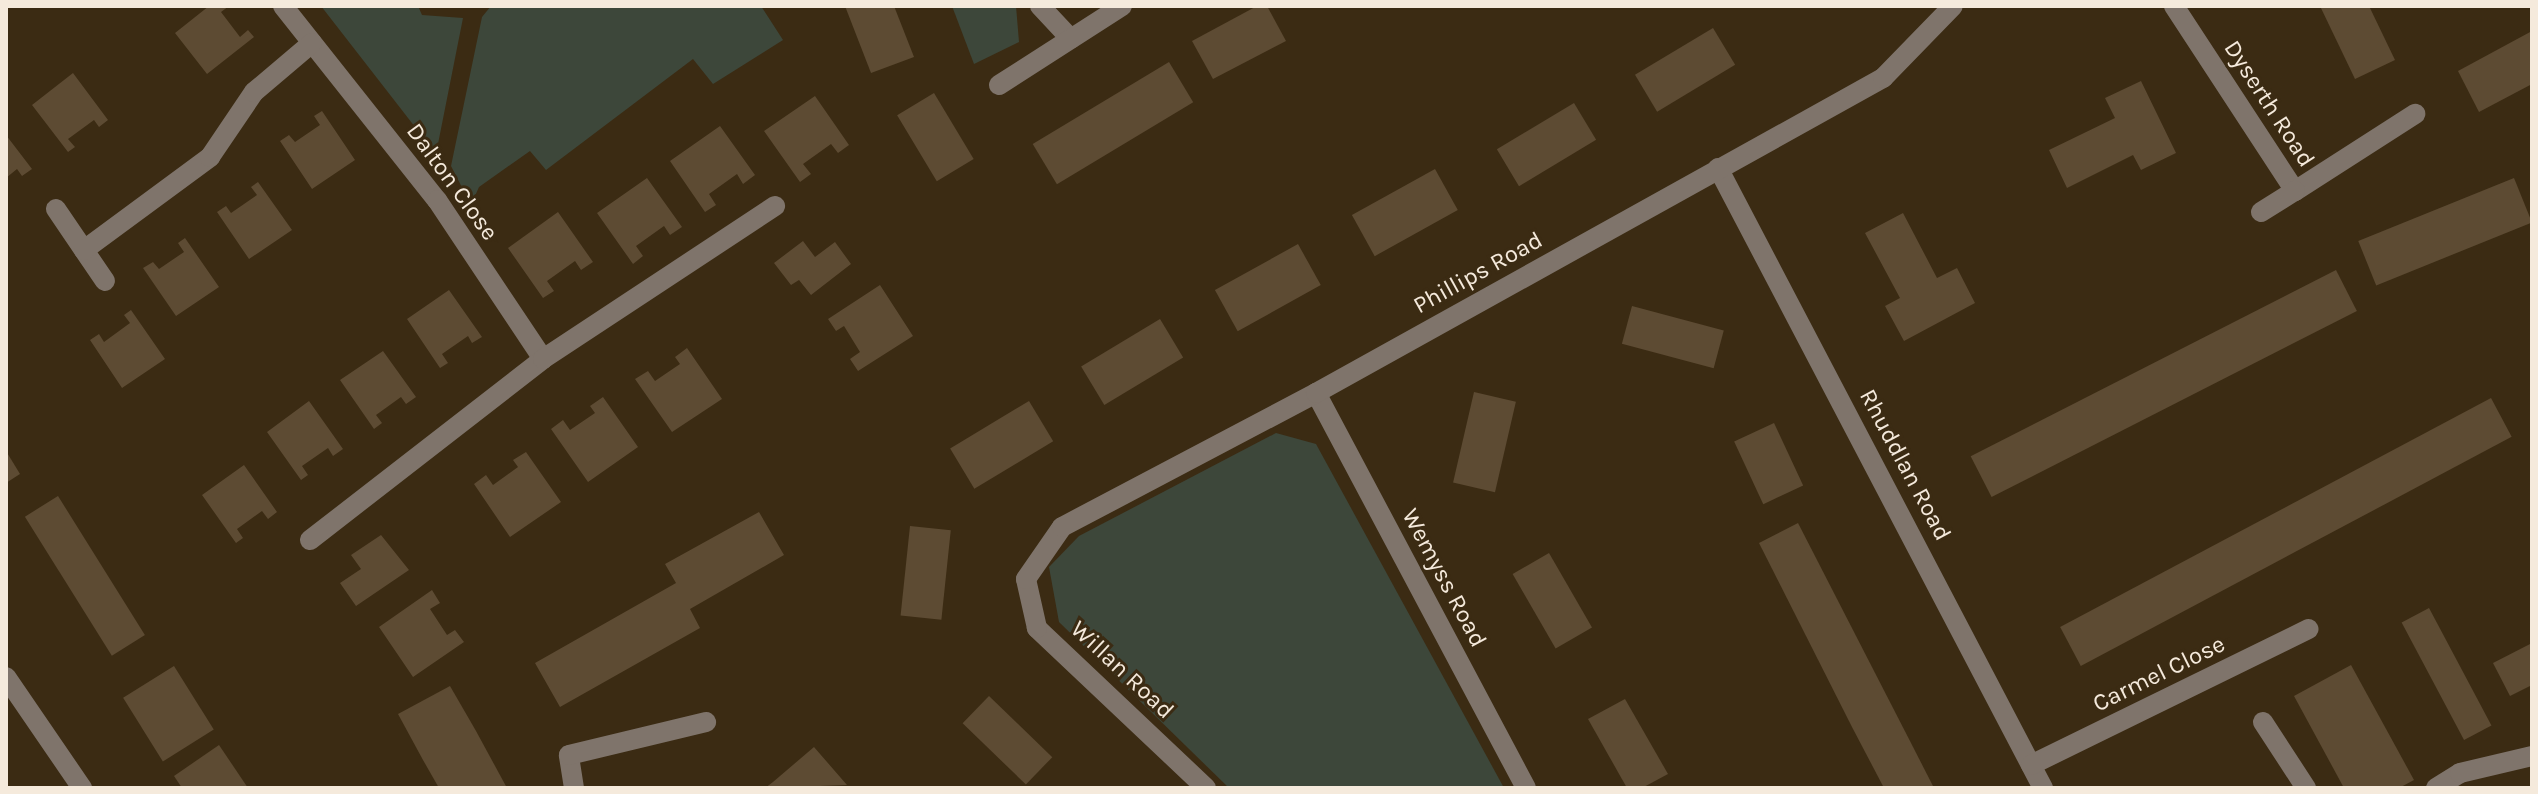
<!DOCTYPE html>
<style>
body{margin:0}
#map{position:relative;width:2538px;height:794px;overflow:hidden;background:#3b2b13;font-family:Karla,sans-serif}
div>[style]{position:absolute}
.green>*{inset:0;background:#3d473a}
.building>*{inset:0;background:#5d4b33;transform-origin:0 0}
.minor>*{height:20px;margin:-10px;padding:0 10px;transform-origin:10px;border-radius:10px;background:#7f746b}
span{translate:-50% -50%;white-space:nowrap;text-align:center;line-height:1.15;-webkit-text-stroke:6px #3b2b13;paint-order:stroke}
.street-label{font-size:24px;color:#f5eadc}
.frame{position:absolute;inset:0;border:8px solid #f5eadc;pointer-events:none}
</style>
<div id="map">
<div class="green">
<div style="clip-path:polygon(321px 6px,418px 6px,422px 15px,463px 18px,436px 154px)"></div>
<div style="clip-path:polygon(491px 6px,761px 6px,783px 40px,713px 84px,693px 59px,546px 170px,530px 151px,479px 187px,471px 205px,451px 166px,482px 17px)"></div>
<div style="clip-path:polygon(952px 6px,1016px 6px,1019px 42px,974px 64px)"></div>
<div style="clip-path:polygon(1276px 433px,1316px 444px,1504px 788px,1229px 788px,1059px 622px,1049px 567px,1079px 536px)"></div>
</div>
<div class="building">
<div style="clip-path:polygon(209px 6px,229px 6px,221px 12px,240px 37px,248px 30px,254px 37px,207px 74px,175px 33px)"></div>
<div style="clip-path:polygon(845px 6px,894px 6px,914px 57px,871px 73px)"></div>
<div style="clip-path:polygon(1257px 6px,1267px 6px,1286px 41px,1213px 79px,1192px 41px)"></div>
<div style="clip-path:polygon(2320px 6px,2369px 6px,2395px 60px,2355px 79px)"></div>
<div style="left:1713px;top:28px;width:43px;height:91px;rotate:59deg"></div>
<div style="clip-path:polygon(2532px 31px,2532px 84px,2479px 112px,2458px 71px)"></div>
<div style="left:1169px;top:62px;width:47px;height:159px;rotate:59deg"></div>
<div style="clip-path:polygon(73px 73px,108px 120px,99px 127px,94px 120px,68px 139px,75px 147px,68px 152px,32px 105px)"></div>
<div style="clip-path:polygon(2141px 81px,2176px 153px,2141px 170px,2133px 155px,2067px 188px,2049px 150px,2115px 118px,2105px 98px)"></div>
<div style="left:934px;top:93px;width:77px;height:43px;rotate:59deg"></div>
<div style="clip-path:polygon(815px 96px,849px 145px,838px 153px,831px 144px,803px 164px,811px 174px,800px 182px,764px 131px)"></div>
<div style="left:1574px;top:103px;width:43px;height:90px;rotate:59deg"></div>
<div style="clip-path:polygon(322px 111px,355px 160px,312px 189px,280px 141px,289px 135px,295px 142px,320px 125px,314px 116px)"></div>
<div style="clip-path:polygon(720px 126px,755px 175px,743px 184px,737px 174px,709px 194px,716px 205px,705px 212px,670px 161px)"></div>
<div style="clip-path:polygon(6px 135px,32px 169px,22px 176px,17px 169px,6px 178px)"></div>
<div style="left:1435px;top:169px;width:47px;height:95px;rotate:61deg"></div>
<div style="clip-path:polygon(647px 178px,682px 227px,670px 235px,664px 226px,636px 246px,643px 256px,633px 264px,597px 213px)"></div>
<div style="left:2514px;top:178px;width:48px;height:168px;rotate:68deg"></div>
<div style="clip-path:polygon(258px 182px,292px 230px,249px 259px,217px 212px,226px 206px,231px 213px,257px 195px,251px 187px)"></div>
<div style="clip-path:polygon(558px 212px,593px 262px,581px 270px,575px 261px,547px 281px,554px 291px,543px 298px,508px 248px)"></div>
<div style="clip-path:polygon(1903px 213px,1937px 278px,1957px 268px,1975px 303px,1904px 341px,1885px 306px,1900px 298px,1865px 233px)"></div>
<div style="clip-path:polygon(185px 238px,219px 287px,176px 316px,143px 268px,153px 262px,159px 269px,184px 252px,178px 243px)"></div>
<div style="clip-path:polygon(803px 241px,815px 257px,835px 242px,851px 264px,811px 295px,799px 280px,791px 285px,774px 263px)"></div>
<div style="left:1298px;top:244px;width:47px;height:95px;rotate:61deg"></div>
<div style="left:2336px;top:270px;width:46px;height:410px;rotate:63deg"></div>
<div style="clip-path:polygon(880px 285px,913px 336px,858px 371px,850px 359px,860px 352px,844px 326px,836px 331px,828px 319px)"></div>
<div style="clip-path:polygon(449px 290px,482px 337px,472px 343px,468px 336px,442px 354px,448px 363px,440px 368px,407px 319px)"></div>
<div style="left:1632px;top:306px;width:95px;height:39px;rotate:15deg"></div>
<div style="clip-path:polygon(131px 310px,165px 359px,122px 388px,90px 340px,99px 334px,104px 342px,130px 323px,124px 315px)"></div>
<div style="left:1160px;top:319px;width:45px;height:92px;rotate:59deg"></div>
<div style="clip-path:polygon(687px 348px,722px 399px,672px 432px,635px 379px,648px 371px,655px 381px,680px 364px,675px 357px)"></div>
<div style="clip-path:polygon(383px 351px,416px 397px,406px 404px,401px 397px,376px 415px,382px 423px,374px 429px,340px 380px)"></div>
<div style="left:1474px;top:392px;width:43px;height:93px;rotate:13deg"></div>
<div style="clip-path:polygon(603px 397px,638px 447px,588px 482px,551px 429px,563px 420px,570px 430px,595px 413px,590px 406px)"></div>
<div style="left:2491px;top:398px;width:44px;height:488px;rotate:62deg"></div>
<div style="clip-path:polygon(309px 401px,343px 449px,333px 456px,328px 448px,302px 466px,308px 475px,301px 480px,267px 432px)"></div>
<div style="left:1029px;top:401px;width:47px;height:92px;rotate:59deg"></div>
<div style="left:1774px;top:423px;width:69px;height:44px;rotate:65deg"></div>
<div style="clip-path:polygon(6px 451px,20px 474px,6px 483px)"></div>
<div style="clip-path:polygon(526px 452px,561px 502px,510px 537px,474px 484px,486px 475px,493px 485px,518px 467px,513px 460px)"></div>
<div style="clip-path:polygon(244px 465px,277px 512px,268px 519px,262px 511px,237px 529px,243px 538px,236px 543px,202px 495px)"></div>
<div style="left:58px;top:496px;width:164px;height:39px;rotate:58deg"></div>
<div style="clip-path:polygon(759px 512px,784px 555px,690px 609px,700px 628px,560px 707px,535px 663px,676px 583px,665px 564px)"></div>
<div style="clip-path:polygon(1798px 523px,1911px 743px,1934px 788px,1884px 788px,1852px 727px,1759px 543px)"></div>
<div style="left:910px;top:526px;width:41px;height:90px;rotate:6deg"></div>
<div style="clip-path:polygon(381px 535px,409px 570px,356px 606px,340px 583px,361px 569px,351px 555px)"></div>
<div style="left:1549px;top:553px;width:86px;height:42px;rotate:60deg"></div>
<div style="clip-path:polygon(432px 590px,440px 603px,430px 609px,447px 635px,455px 630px,464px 642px,413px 677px,379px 627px)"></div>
<div style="left:2429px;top:608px;width:133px;height:31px;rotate:62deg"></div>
<div style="clip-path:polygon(2532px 643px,2532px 685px,2510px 696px,2493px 663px)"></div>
<div style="clip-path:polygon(2351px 665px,2414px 780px,2399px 788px,2344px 788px,2294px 696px)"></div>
<div style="left:174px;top:666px;width:75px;height:60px;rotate:58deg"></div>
<div style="clip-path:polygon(450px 686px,476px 731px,507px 788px,439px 788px,423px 760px,398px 714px)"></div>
<div style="left:989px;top:696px;width:88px;height:38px;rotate:44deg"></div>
<div style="clip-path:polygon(1625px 699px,1668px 774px,1642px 788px,1627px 788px,1588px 719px)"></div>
<div style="clip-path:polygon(219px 745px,248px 788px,182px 788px,174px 776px)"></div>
<div style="clip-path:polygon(814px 747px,847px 785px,765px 788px,773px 782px)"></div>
</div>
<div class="minor">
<div style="left:283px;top:6px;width:248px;rotate:51.6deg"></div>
<div style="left:437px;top:200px;width:191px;rotate:56.3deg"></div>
<div style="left:1040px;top:6px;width:45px;rotate:46.8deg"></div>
<div style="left:2174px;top:6px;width:221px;rotate:56.8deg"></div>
<div style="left:2295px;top:191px;width:143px;rotate:-32.7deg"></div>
<div style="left:999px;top:85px;width:146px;rotate:-32.7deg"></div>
<div style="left:1718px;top:168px;width:700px;rotate:62.34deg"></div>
<div style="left:56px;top:209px;width:87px;rotate:55.8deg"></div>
<div style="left:2261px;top:212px;width:40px;rotate:-32deg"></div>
<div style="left:84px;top:250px;width:157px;rotate:-36.4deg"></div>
<div style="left:210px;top:157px;width:78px;rotate:-55.9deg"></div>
<div style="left:254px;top:92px;width:76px;rotate:-40.2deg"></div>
<div style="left:1316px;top:393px;width:447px;rotate:62deg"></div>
<div style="left:310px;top:540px;width:295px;rotate:-37.8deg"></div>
<div style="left:543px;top:359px;width:278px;rotate:-33.4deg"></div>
<div style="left:6px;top:677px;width:135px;rotate:55.6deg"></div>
<div style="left:2263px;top:722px;width:79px;rotate:56.9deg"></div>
<div style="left:2031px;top:765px;width:309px;rotate:-26.1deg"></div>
<div style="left:574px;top:788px;width:33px;rotate:-99deg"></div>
<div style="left:569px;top:755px;width:141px;rotate:-13.5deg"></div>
<div style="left:1206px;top:788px;width:233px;rotate:-136.6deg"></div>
<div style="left:1037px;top:628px;width:50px;rotate:-102.7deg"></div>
<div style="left:1026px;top:579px;width:63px;rotate:-55.3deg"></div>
<div style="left:1062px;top:527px;width:287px;rotate:-27.8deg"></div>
<div style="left:1316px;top:393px;width:649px;rotate:-29.05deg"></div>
<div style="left:1883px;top:78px;width:100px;rotate:-45.8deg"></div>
<div style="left:2436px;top:788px;width:28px;rotate:-32deg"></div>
<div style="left:2460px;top:773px;width:74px;rotate:-13.3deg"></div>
</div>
<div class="street-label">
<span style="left:2269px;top:104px;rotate:57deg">Dyserth Road</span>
<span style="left:452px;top:182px;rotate:54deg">Dalton Close</span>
<span style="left:1478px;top:273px;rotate:-29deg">Phillips Road</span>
<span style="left:1905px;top:465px;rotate:62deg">Rhuddlan Road</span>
<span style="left:1444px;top:578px;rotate:62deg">Wemyss Road</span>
<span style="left:1122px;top:670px;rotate:43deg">Willan Road</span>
<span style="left:2159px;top:674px;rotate:-26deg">Carmel Close</span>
</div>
<div class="frame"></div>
</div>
